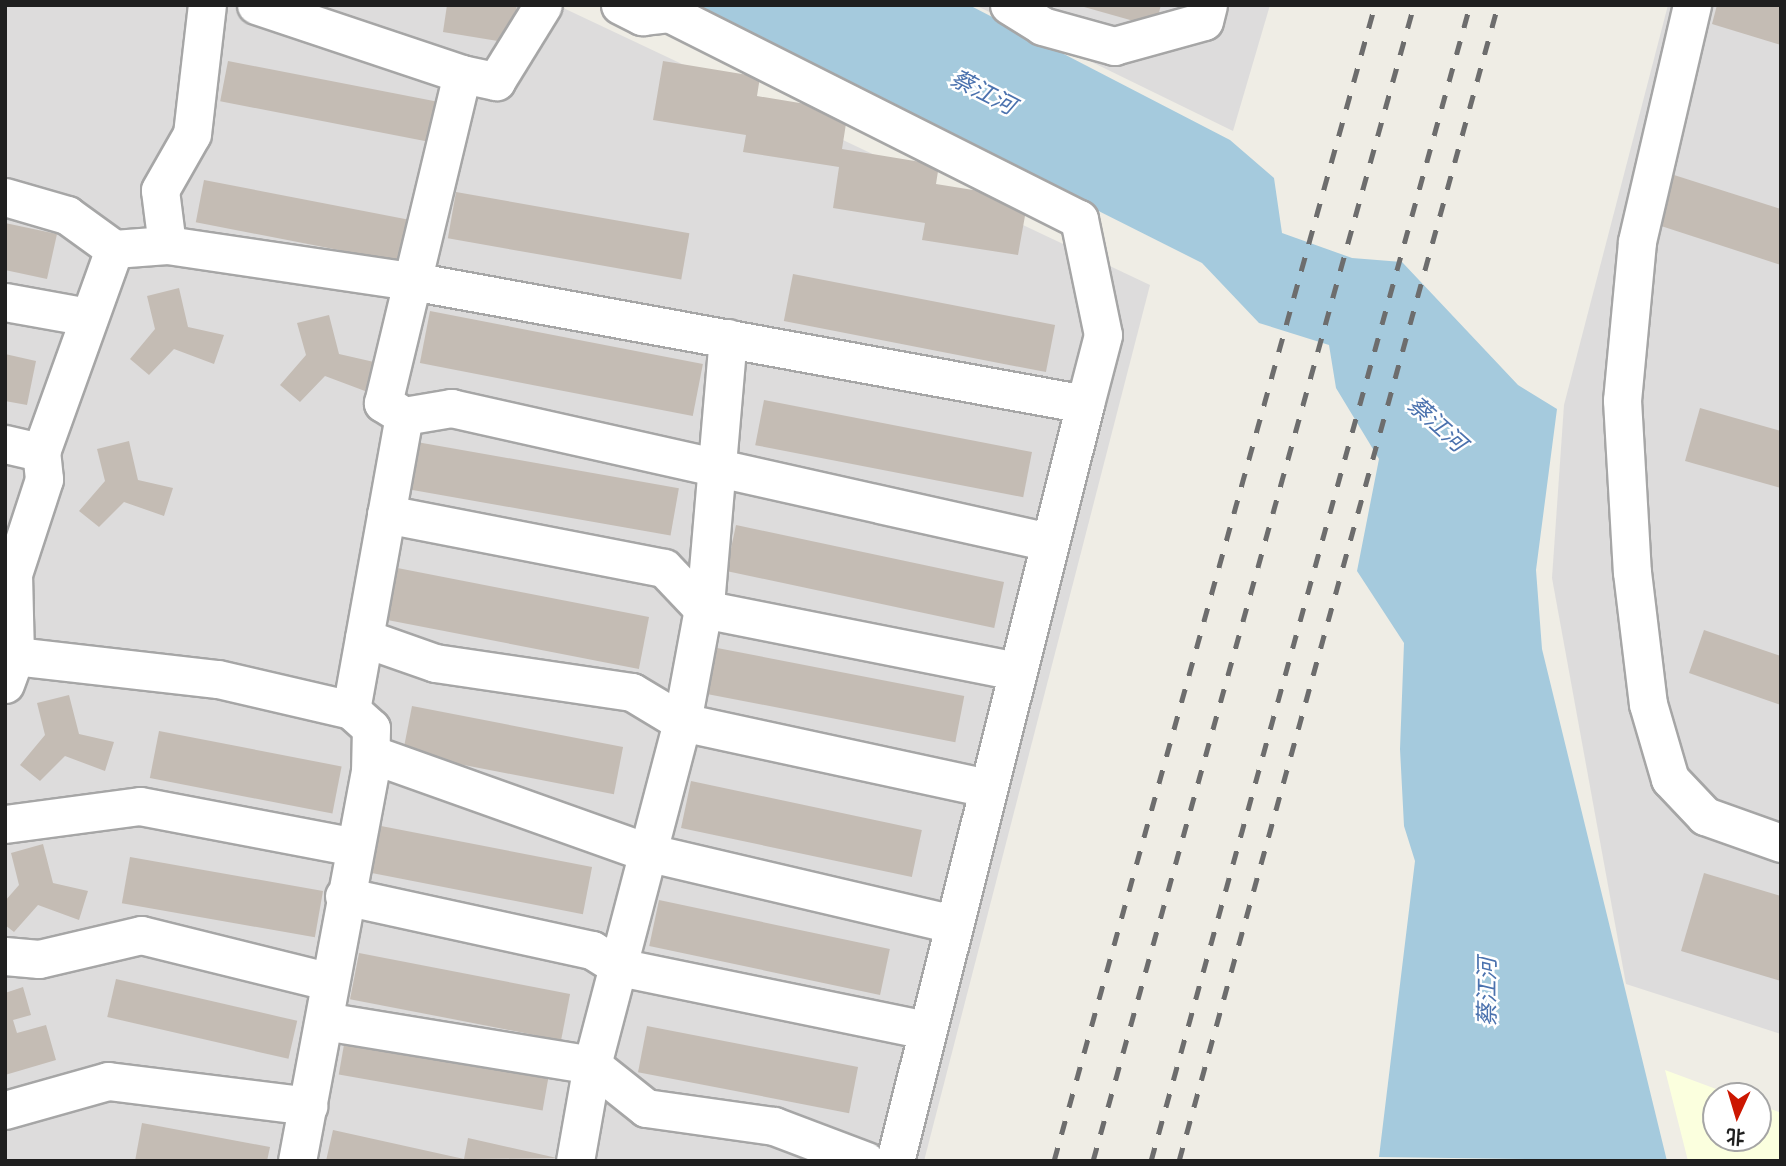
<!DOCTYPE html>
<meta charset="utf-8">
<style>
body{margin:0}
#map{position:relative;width:1786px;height:1166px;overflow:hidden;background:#efede5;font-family:Figtree,"Noto Sans SC",sans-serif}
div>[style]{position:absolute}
.residential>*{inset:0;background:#dddcdc}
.education>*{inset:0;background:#fbffde}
.water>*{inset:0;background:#a5cadd}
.building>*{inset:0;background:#c4bcb4;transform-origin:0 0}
.roads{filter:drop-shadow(2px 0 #a6a6a6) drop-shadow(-2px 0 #a6a6a6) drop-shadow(0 2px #a6a6a6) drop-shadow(0 -2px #a6a6a6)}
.minor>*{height:37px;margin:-18.5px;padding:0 18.5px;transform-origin:18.5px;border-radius:18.5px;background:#fff}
.rail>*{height:5px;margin-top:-2.5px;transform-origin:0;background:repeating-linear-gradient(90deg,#6d6d6d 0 14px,transparent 0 28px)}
span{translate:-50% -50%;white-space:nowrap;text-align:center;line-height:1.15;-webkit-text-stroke:5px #fff;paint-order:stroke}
.water-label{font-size:23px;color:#4b72ae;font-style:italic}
.frame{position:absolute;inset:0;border:7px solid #1f1f1f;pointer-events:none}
.north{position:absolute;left:1702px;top:1082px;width:70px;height:70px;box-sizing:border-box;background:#fff;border:2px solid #a5a5a5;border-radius:50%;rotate:184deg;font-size:19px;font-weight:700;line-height:28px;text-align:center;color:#1f1f1f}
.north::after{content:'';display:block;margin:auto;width:24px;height:32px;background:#cc1701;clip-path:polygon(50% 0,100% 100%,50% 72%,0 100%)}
</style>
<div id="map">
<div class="residential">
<div style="clip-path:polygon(5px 5px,557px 5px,1150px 285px,924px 1161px,5px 1161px)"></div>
<div style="clip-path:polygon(975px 5px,1270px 5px,1233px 131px)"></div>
<div style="clip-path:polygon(1668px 5px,1781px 5px,1781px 1034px,1626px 984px,1552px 578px,1564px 405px)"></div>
</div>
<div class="education">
<div style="clip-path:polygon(1665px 1070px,1735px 1096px,1716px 1096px,1716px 1138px,1758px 1138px,1758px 1104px,1781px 1113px,1781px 1161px,1688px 1161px)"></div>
</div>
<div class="water">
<div style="clip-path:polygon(674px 5px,969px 5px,1230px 140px,1274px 178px,1282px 233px,1352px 258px,1402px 262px,1518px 385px,1557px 409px,1536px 570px,1542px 649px,1667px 1161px,1379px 1157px,1415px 861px,1404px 826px,1400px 749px,1404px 643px,1357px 571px,1379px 459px,1336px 388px,1329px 345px,1259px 323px,1202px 263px,733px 27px)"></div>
</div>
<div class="building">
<div style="clip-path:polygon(447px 5px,517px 5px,510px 43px,443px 32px)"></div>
<div style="clip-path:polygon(1077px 5px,1161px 5px,1155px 27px)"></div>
<div style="clip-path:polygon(1717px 5px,1781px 5px,1781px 45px,1712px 24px)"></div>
<div style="left:228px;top:61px;width:211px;height:41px;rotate:11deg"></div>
<div style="clip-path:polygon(663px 61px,760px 77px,757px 96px,848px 111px,842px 149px,939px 165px,936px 184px,1028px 199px,1018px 255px,922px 240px,925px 223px,833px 208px,839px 167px,743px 152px,746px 135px,653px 120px)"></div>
<div style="clip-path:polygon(1674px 175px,1781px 209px,1781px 265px,1658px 225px)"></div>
<div style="left:204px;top:180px;width:214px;height:43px;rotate:11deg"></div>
<div style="left:456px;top:192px;width:237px;height:47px;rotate:10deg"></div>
<div style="clip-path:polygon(5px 223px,57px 234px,47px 279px,5px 270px)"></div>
<div style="left:793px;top:274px;width:267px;height:48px;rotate:11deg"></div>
<div style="clip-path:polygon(179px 288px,188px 327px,224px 335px,214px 364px,174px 349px,149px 375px,130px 359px,155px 329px,147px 296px)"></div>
<div style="left:430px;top:311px;width:278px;height:53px;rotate:11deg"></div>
<div style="clip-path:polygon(329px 315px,339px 354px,374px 362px,365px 391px,325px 376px,300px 402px,280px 385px,306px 355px,297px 323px)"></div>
<div style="clip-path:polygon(5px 354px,36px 361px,27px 405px,5px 401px)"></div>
<div style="left:764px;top:400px;width:273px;height:46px;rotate:11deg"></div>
<div style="clip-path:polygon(1700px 408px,1781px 431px,1781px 488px,1685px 461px)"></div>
<div style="clip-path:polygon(129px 441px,138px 480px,173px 488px,164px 516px,124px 502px,99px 527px,79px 511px,105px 481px,97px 449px)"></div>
<div style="left:411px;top:441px;width:272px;height:48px;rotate:10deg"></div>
<div style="left:736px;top:525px;width:274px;height:47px;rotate:12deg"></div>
<div style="left:382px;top:565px;width:272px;height:53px;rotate:11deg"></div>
<div style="clip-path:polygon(1704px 630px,1781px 656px,1781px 705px,1689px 673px)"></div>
<div style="left:712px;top:647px;width:257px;height:47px;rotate:11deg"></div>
<div style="clip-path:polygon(69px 695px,79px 734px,114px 742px,105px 771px,65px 756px,40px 781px,20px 765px,45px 735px,37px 703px)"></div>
<div style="left:412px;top:706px;width:215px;height:48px;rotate:11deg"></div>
<div style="left:159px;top:731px;width:186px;height:48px;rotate:11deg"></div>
<div style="left:691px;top:781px;width:236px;height:48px;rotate:12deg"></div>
<div style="left:381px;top:826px;width:215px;height:48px;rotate:11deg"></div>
<div style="clip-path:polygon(43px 844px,53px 883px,88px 891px,79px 920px,38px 905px,14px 932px,5px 925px,5px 901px,19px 885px,11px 853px)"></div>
<div style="left:130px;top:857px;width:196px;height:47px;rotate:10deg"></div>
<div style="clip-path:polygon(1704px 873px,1781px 896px,1781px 981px,1681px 951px)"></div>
<div style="left:659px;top:900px;width:236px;height:47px;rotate:12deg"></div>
<div style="left:359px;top:953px;width:215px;height:47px;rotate:11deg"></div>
<div style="left:116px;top:979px;width:186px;height:39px;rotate:13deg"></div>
<div style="clip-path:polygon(23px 987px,31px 1015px,13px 1020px,17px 1033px,46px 1025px,56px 1060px,5px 1075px,5px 993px)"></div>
<div style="left:647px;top:1026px;width:215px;height:47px;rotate:11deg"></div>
<div style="left:345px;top:1039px;width:207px;height:36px;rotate:10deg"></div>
<div style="clip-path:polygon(142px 1123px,270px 1147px,267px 1161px,135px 1161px)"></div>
<div style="clip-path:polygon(333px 1130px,464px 1159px,468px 1138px,557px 1158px,326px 1161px)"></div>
</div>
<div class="roads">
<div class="minor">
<div style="left:256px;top:5px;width:217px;rotate:18.5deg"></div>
<div style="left:620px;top:5px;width:25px;rotate:27deg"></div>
<div style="left:642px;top:16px;width:27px;rotate:-6deg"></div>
<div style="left:669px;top:13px;width:459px;rotate:26.7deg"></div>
<div style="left:1079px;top:219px;width:118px;rotate:78.3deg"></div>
<div style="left:1103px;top:335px;width:71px;rotate:104.6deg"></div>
<div style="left:1009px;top:5px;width:39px;rotate:32deg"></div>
<div style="left:1042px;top:26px;width:75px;rotate:15.5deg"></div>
<div style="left:1114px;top:46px;width:93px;rotate:-15.5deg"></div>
<div style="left:1204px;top:21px;width:16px;rotate:-76deg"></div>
<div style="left:1692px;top:5px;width:243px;rotate:103.1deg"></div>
<div style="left:1637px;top:242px;width:159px;rotate:95.4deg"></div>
<div style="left:1622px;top:400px;width:172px;rotate:86.7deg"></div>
<div style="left:1632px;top:572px;width:133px;rotate:83.1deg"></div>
<div style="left:1648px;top:704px;width:78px;rotate:73.7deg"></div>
<div style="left:1670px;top:779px;width:51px;rotate:46.6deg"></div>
<div style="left:1705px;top:816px;width:81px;rotate:19.6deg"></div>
<div style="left:5px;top:197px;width:65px;rotate:16.2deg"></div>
<div style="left:67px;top:215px;width:58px;rotate:35.9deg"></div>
<div style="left:167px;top:245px;width:55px;rotate:-97.3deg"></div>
<div style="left:160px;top:190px;width:64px;rotate:-60.3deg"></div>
<div style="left:192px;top:134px;width:130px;rotate:-83.4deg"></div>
<div style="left:5px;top:302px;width:84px;rotate:10.2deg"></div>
<div style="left:404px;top:416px;width:48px;rotate:-9.7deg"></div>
<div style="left:451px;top:408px;width:613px;rotate:12.63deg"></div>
<div style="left:5px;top:444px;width:37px;rotate:13deg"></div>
<div style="left:386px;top:514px;width:283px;rotate:11deg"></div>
<div style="left:664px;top:568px;width:57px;rotate:46.4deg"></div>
<div style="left:703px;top:609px;width:320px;rotate:11.2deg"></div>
<div style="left:364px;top:638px;width:75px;rotate:19.4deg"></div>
<div style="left:435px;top:663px;width:199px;rotate:8.4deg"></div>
<div style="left:632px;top:692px;width:58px;rotate:31deg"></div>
<div style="left:682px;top:722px;width:312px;rotate:12.2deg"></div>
<div style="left:15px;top:656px;width:204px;rotate:6.5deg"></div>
<div style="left:218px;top:679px;width:137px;rotate:13.1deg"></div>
<div style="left:5px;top:684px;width:30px;rotate:-70deg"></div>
<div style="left:15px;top:656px;width:82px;rotate:-91.4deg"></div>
<div style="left:13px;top:574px;width:100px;rotate:-71.9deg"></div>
<div style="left:44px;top:479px;width:27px;rotate:-96deg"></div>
<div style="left:41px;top:452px;width:216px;rotate:-70.2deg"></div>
<div style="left:114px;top:249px;width:53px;rotate:-4.3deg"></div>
<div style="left:167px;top:245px;width:248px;rotate:8.4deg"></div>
<div style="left:412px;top:281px;width:684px;rotate:10.36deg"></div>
<div style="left:1085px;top:404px;width:780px;rotate:104.09deg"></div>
<div style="left:371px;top:754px;width:292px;rotate:19.6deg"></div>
<div style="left:646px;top:852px;width:316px;rotate:13.2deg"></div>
<div style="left:5px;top:824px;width:136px;rotate:-7.6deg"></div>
<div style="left:140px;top:806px;width:219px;rotate:10.8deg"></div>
<div style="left:344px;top:896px;width:254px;rotate:12.3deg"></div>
<div style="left:592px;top:950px;width:32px;rotate:32deg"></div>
<div style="left:619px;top:967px;width:314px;rotate:11.6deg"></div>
<div style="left:5px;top:956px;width:34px;rotate:5deg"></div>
<div style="left:39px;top:959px;width:105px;rotate:-13.2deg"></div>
<div style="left:141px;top:935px;width:192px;rotate:13.9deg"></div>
<div style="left:324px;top:1021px;width:272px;rotate:9.3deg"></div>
<div style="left:592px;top:1065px;width:69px;rotate:38.5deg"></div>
<div style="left:646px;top:1108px;width:129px;rotate:8deg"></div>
<div style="left:774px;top:1126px;width:98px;rotate:20.8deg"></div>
<div style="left:5px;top:1110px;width:107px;rotate:-15.7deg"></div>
<div style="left:108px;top:1081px;width:202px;rotate:7.1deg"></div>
<div style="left:297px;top:1161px;width:396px;rotate:-79.4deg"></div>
<div style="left:370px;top:772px;width:44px;rotate:-88.7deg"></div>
<div style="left:371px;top:728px;width:27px;rotate:-138deg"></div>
<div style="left:351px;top:710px;width:299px;rotate:-79.8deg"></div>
<div style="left:404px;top:416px;width:25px;rotate:-148deg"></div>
<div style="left:383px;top:403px;width:338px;rotate:-76.5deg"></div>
<div style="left:462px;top:74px;width:35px;rotate:12deg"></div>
<div style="left:496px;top:81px;width:89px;rotate:-58.3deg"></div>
<div style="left:575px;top:1161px;width:97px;rotate:-80deg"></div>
<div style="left:592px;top:1065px;width:355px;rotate:-75.3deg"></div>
<div style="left:682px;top:722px;width:131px;rotate:-79.5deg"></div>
<div style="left:706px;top:593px;width:256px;rotate:-85.1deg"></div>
</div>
</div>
<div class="rail">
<div style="left:1054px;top:1161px;width:1200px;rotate:-74.48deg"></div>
<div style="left:1093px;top:1161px;width:1200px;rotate:-74.48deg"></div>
<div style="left:1151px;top:1161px;width:1199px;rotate:-74.57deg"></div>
<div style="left:1179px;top:1161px;width:1199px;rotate:-74.57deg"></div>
</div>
<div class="water-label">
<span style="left:983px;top:92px;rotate:27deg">蔡江河</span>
<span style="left:1437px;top:424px;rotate:42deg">蔡江河</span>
<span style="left:1487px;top:992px;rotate:-90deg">蔡江河</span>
</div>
<div class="frame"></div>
<div class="north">北</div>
</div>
